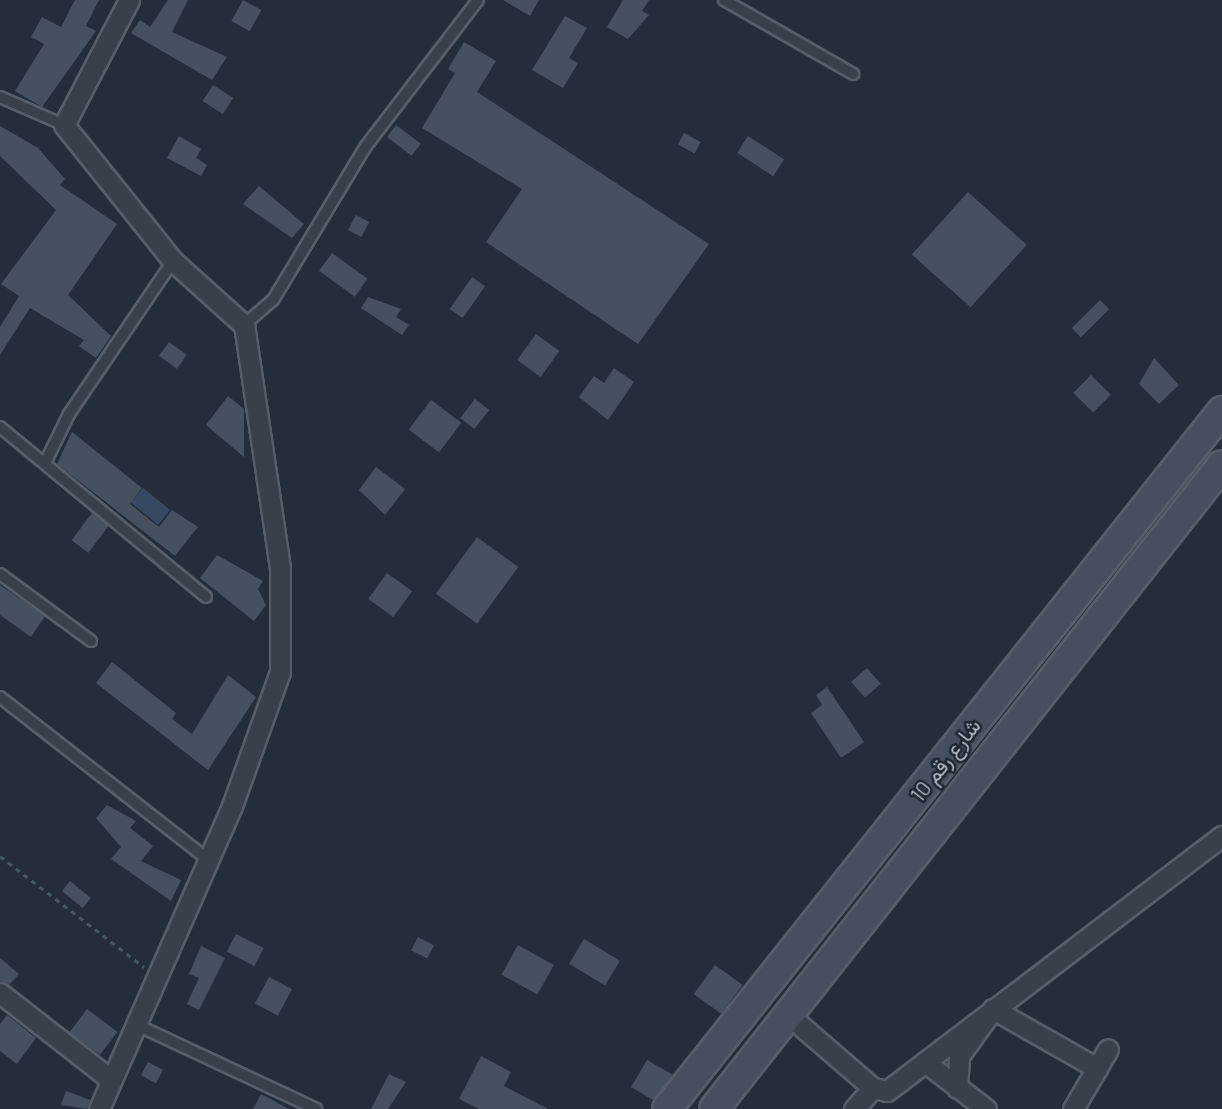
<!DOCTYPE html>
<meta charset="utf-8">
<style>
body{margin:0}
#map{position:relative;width:1222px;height:1109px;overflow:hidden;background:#242e3b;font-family:Barlow,Vazirmatn,sans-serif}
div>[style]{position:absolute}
.water>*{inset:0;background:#394962;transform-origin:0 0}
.building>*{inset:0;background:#465160;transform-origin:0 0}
.path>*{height:2.5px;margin-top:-1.25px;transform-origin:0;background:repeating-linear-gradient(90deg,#44575a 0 5px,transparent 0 10px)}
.roads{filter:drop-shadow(2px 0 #565e6a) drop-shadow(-2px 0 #565e6a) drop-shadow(0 2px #565e6a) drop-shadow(0 -2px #565e6a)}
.service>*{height:10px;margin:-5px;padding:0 5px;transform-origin:5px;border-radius:5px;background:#38404c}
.minor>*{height:19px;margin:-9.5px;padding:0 9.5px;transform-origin:9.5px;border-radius:9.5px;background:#38404c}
.secondary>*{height:28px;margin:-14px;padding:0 14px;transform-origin:14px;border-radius:14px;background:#464f5e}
span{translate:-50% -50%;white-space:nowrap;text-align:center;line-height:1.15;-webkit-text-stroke:5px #1d2531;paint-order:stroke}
.street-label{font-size:21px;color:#b4bbc7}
</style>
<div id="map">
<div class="water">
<div style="left:143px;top:488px;width:35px;height:19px;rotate:39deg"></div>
</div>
<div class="building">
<div style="clip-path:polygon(75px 0,99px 0,86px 26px,96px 31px,42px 107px,15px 91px,44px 44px,31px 37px,42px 17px,61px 27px)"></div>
<div style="clip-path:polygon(168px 0,188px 0,172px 32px,227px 57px,212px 80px,131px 33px,140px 20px,150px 27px)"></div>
<div style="left:243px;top:0;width:21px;height:24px;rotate:29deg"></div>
<div style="clip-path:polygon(503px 0,539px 0,530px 16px)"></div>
<div style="clip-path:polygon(623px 0,649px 0,642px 11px,649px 15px,628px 39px,607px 27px)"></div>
<div style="clip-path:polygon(565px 16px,587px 28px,569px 58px,578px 63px,563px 88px,532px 70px)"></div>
<div style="clip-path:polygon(464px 42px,496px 61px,477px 92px,709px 244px,638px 344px,486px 242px,522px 189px,422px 128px,455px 73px,448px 69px)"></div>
<div style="left:213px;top:85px;width:24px;height:19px;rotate:33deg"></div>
<div style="left:396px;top:125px;width:31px;height:15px;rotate:37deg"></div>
<div style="clip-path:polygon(0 126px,38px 148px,65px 179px,60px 185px,117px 224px,68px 295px,111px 336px,96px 358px,79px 346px,84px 340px,30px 308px,0 355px,0 327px,19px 296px,1px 284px,56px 210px,0 156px)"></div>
<div style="left:684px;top:133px;width:19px;height:13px;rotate:28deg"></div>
<div style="clip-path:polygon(179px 136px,201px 149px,196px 158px,207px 165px,201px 176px,167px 158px)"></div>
<div style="left:748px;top:136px;width:43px;height:20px;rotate:33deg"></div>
<div style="clip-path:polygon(259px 186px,304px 224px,292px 238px,243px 204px)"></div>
<div style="left:968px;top:192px;width:79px;height:84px;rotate:42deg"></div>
<div style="left:356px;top:215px;width:15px;height:17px;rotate:28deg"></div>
<div style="left:332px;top:253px;width:44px;height:22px;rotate:36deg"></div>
<div style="left:472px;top:277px;width:16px;height:39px;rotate:35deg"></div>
<div style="clip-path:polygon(368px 297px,401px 309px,396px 317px,409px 325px,402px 335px,361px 308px)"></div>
<div style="left:1100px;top:300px;width:13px;height:40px;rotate:45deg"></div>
<div style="left:536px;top:334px;width:29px;height:32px;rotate:36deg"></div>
<div style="left:169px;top:342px;width:22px;height:17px;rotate:36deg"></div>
<div style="clip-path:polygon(1154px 358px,1179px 385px,1159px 404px,1139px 384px)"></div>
<div style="clip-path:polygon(614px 368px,634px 382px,608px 420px,579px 397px,594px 376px,604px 383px)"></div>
<div style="left:1091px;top:375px;width:28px;height:25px;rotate:45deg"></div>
<div style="clip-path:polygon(228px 396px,244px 409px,244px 457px,206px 425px)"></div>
<div style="left:475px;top:399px;width:18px;height:24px;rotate:38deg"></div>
<div style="left:431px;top:400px;width:38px;height:37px;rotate:37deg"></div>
<div style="clip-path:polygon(72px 432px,142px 488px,130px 504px,159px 527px,172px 510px,198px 527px,175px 556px,57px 464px)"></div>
<div style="clip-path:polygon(376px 467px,405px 489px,385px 515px,359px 490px)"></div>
<div style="left:92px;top:513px;width:21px;height:34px;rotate:37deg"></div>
<div style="left:477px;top:537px;width:51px;height:70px;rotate:36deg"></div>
<div style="clip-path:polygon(217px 555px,263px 581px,258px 589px,266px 605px,254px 621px,200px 578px)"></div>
<div style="left:387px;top:573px;width:31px;height:32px;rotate:36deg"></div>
<div style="clip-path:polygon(0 585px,45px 616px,31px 637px,0 615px)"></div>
<div style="clip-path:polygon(112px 662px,176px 713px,172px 719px,192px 734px,228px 675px,256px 697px,208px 770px,96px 683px)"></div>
<div style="left:867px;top:668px;width:21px;height:21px;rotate:49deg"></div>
<div style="clip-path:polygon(827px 687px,864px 742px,841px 758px,811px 713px,822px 705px,816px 695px)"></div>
<div style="clip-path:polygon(107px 805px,136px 821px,130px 828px,153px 846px,141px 861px,181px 880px,171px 901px,111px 859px,121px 847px,96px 818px)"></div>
<div style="left:70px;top:881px;width:27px;height:13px;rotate:39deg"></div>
<div style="left:236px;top:934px;width:31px;height:20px;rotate:27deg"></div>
<div style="left:418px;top:937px;width:18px;height:15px;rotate:27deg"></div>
<div style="left:584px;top:939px;width:42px;height:29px;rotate:31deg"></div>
<div style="left:518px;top:945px;width:41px;height:34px;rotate:29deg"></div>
<div style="clip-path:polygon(201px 946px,225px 958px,199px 1010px,187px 1004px,199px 978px,189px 974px)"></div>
<div style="clip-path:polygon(0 958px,19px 974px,9px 985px,0 981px)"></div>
<div style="left:715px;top:965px;width:34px;height:36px;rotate:36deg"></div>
<div style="left:269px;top:977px;width:26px;height:30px;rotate:28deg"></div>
<div style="left:87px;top:1009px;width:38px;height:29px;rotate:37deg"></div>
<div style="clip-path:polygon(7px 1015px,36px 1038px,17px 1064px,0 1051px,0 1024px)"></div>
<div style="clip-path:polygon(481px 1056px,511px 1072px,504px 1086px,548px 1109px,479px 1109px,459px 1099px)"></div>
<div style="clip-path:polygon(647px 1060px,673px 1075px,653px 1100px,631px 1087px)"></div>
<div style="left:148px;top:1062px;width:17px;height:15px;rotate:28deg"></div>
<div style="clip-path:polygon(389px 1074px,406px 1082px,388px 1109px,371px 1109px)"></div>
<div style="clip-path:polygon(66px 1091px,90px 1100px,87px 1109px,61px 1105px)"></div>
<div style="clip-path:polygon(261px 1094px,289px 1109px,253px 1109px)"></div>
</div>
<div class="path">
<div style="left:0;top:856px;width:182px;rotate:37.6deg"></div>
</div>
<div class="roads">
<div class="service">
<div style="left:724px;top:0;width:149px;rotate:29.8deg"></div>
<div style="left:0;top:97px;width:70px;rotate:23.6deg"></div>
<div style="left:244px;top:325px;width:38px;rotate:-41deg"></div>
<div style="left:273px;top:300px;width:180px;rotate:-58.9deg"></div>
<div style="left:366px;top:146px;width:184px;rotate:-52.5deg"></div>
<div style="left:0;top:427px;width:267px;rotate:39.5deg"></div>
<div style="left:46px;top:461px;width:52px;rotate:-63.9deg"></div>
<div style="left:69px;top:414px;width:185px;rotate:-55.8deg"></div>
<div style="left:0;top:574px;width:113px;rotate:36.4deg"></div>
<div style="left:0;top:697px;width:261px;rotate:38deg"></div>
<div style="left:137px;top:1025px;width:198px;rotate:25.1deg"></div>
</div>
<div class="minor">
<div style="left:0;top:993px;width:140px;rotate:38deg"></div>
<div style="left:786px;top:1013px;width:115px;rotate:40.8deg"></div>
<div style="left:873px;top:1088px;width:14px;rotate:12deg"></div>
<div style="left:887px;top:1091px;width:421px;rotate:-37.3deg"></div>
<div style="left:925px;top:1062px;width:77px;rotate:37.6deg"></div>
<div style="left:957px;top:1088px;width:32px;rotate:-86deg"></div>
<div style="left:959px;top:1056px;width:58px;rotate:-54.1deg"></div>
<div style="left:993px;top:1009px;width:120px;rotate:29.6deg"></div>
<div style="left:99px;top:1109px;width:331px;rotate:-66.3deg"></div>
<div style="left:232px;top:806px;width:142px;rotate:-70.3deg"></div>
<div style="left:280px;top:672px;width:104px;rotate:-90deg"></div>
<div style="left:280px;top:568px;width:246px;rotate:-98.4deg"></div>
<div style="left:244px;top:325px;width:96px;rotate:-138deg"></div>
<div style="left:173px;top:261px;width:174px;rotate:-128.7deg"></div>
<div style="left:64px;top:125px;width:141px;rotate:-62.5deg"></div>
<div style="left:854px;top:1109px;width:28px;rotate:-48deg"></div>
<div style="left:1073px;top:1109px;width:69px;rotate:-59.7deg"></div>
</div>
<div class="secondary">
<div style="left:667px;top:1109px;width:892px;rotate:-51.51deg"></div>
<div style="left:714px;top:1109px;width:820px;rotate:-51.73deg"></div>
</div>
</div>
<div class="street-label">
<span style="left:945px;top:760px;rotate:-52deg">شارع رقم 10</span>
</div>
</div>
